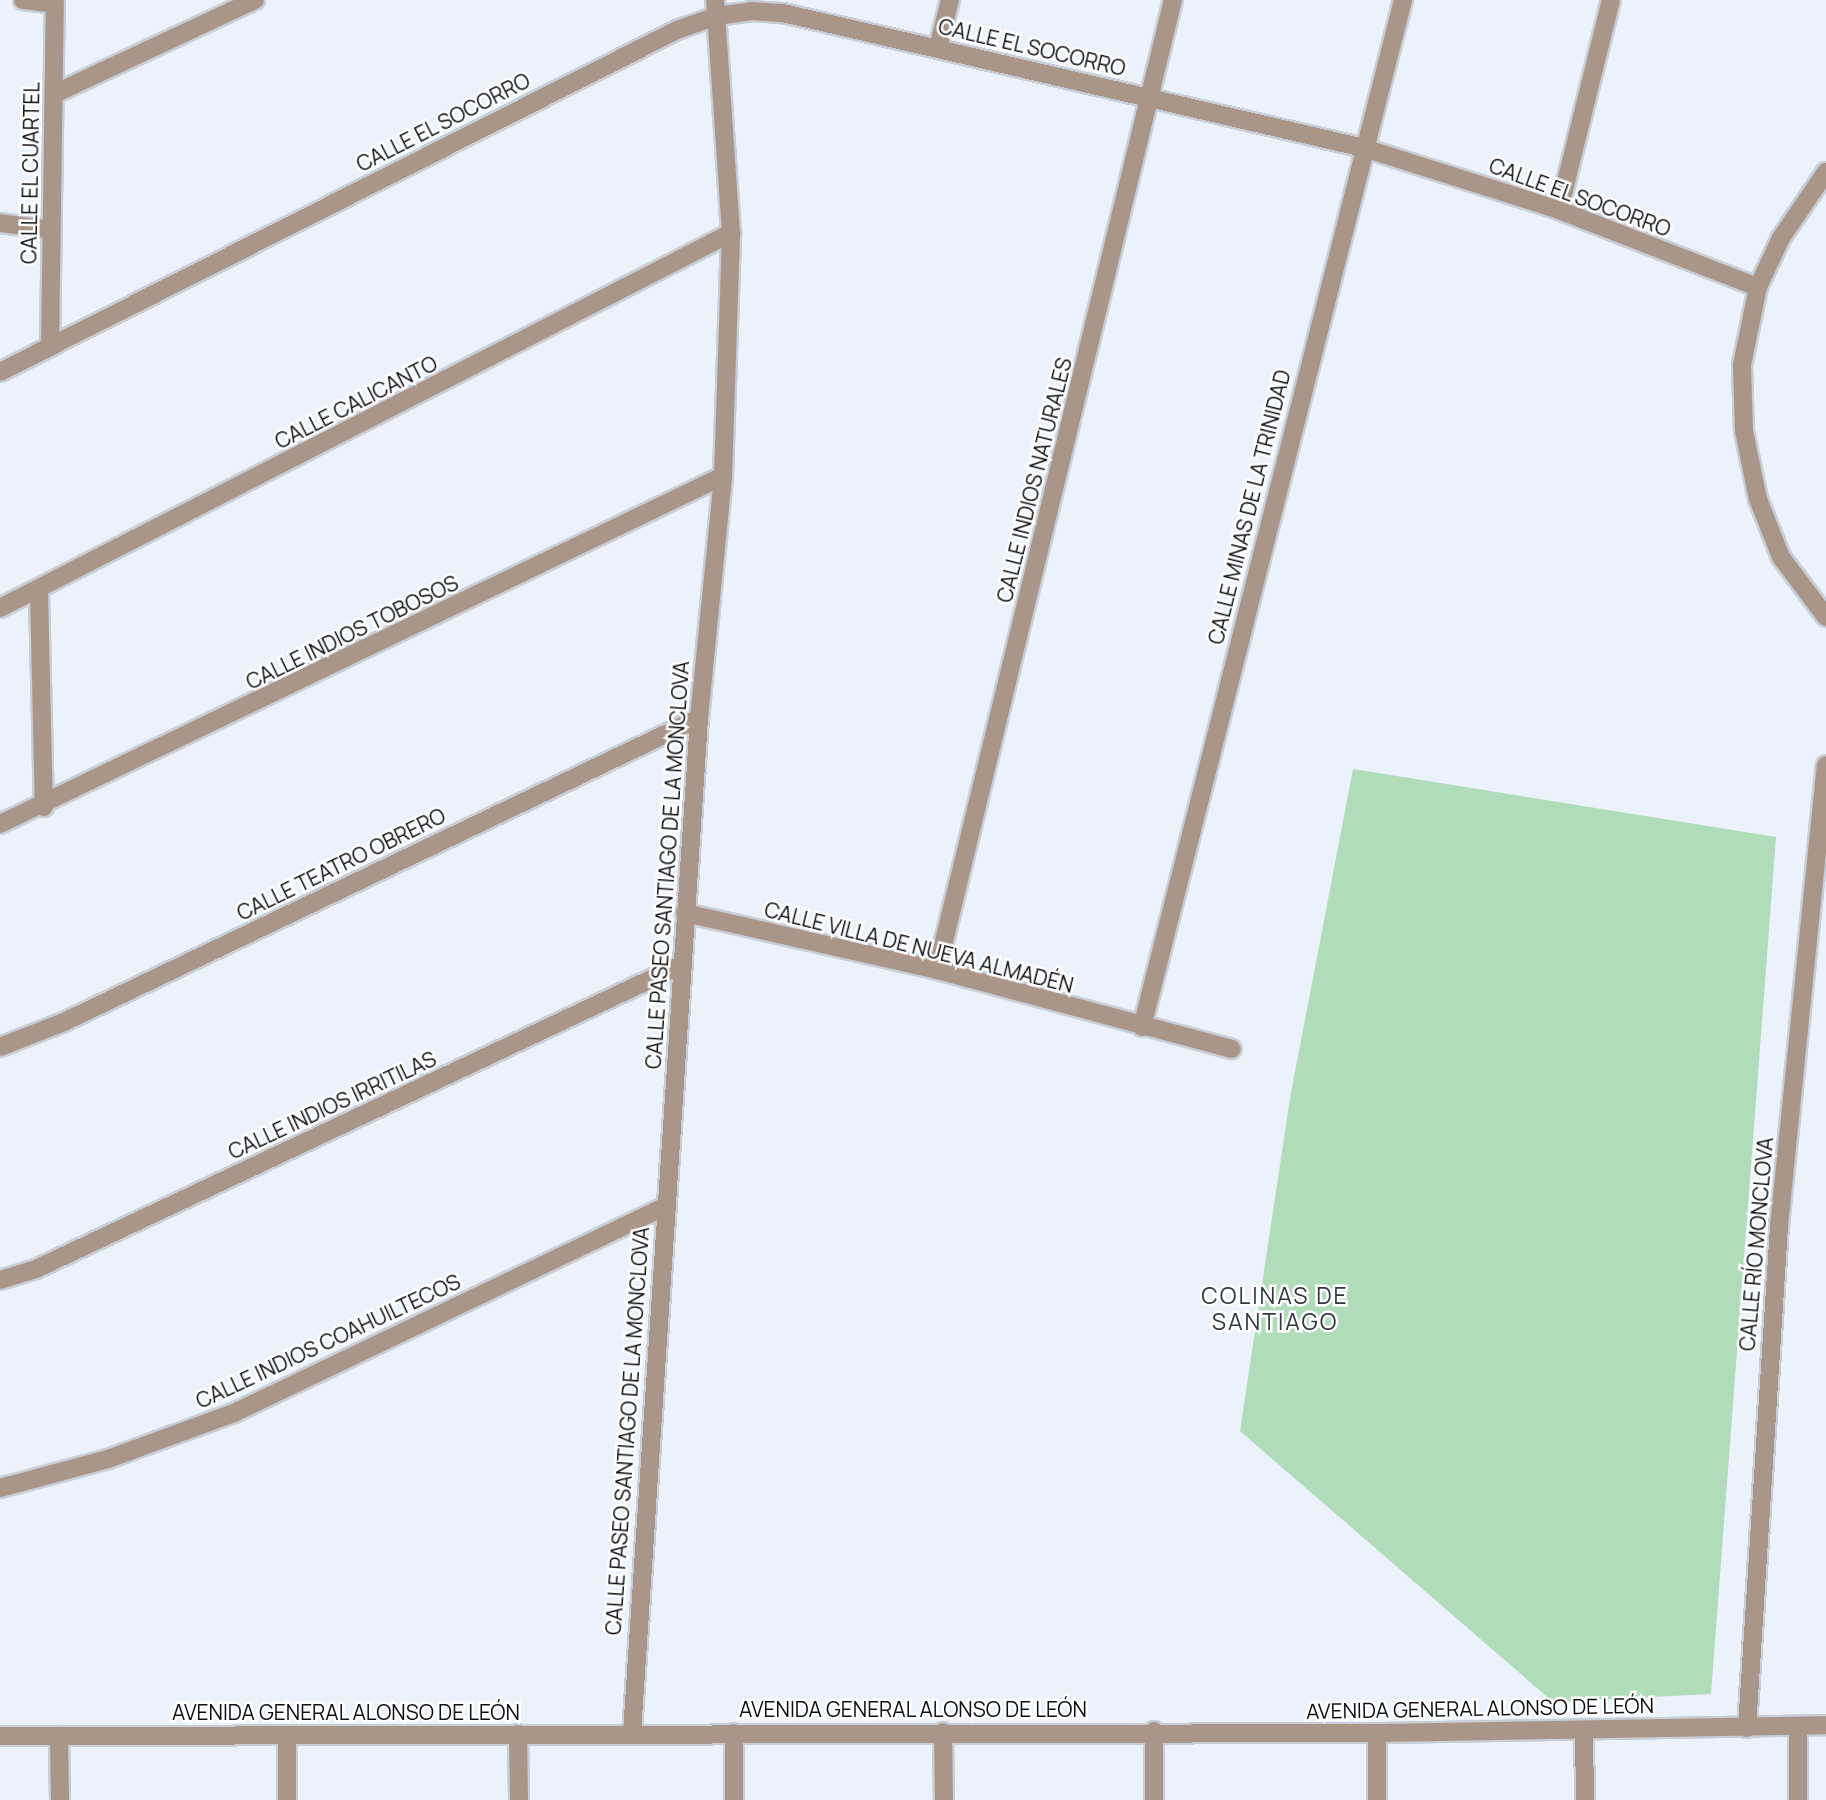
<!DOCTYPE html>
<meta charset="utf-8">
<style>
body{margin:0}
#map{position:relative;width:1826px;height:1800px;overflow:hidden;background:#ebf2fc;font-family:Manrope,sans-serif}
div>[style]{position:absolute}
.green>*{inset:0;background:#b1dcba}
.roads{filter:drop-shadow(2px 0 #c8ced7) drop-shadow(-2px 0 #c8ced7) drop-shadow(0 2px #c8ced7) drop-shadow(0 -2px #c8ced7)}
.minor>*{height:18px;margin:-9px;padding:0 9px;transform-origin:9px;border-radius:9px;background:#a99688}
.tertiary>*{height:18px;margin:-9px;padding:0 9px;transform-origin:9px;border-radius:9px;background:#a99688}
span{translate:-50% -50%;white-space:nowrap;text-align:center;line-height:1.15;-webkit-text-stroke:5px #fff;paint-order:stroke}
.street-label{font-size:21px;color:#0e1014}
.neighbourhood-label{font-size:23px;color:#333840;letter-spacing:2px}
</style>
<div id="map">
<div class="green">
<div style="clip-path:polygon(1353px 769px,1776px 837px,1711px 1694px,1553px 1702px,1240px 1431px,1290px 1098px)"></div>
</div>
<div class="roads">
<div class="minor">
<div style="left:23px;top:0;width:32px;rotate:7deg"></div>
<div style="left:938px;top:48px;width:49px;rotate:-76deg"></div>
<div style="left:54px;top:94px;width:222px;rotate:-25.1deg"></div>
<div style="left:1559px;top:210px;width:216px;rotate:-76.1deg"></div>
<div style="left:0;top:223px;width:52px;rotate:7.7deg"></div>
<div style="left:1758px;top:287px;width:54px;rotate:-64.9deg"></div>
<div style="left:1781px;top:238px;width:80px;rotate:-55.7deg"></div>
<div style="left:50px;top:347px;width:347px;rotate:-89.2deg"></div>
<div style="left:0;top:372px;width:758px;rotate:-26.8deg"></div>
<div style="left:677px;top:30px;width:42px;rotate:-19.3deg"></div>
<div style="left:717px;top:16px;width:35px;rotate:-8deg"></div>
<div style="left:752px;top:11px;width:31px;rotate:4deg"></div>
<div style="left:783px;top:13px;width:596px;rotate:13.08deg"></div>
<div style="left:1364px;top:148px;width:205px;rotate:17.6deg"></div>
<div style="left:1559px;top:210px;width:213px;rotate:21.2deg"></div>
<div style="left:1758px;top:287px;width:80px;rotate:101.6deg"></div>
<div style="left:1742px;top:365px;width:66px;rotate:88.3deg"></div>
<div style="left:1744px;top:431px;width:69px;rotate:78.4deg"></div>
<div style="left:1758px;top:499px;width:62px;rotate:68.4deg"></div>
<div style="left:1781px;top:557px;width:75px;rotate:53.1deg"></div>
<div style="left:39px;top:592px;width:215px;rotate:88.7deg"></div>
<div style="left:0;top:608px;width:822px;rotate:-27.16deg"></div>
<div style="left:0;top:824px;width:802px;rotate:-25.7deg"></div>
<div style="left:685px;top:913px;width:258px;rotate:12.7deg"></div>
<div style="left:937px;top:970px;width:305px;rotate:15deg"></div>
<div style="left:937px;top:970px;width:998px;rotate:-76.33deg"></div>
<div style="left:1142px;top:1027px;width:1060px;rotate:-75.74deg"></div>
<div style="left:0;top:1047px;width:69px;rotate:-21.3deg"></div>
<div style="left:64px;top:1022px;width:704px;rotate:-25.58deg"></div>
<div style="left:0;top:1280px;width:38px;rotate:-17deg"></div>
<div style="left:36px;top:1269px;width:713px;rotate:-25.24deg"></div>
<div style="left:0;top:1488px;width:112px;rotate:-15deg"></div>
<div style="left:108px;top:1459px;width:134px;rotate:-20.1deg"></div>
<div style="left:234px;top:1413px;width:477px;rotate:-25.6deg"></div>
<div style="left:1798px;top:1727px;width:73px;rotate:90deg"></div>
<div style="left:1747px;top:1728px;width:503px;rotate:-86.35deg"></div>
<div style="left:1779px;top:1226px;width:463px;rotate:-84.2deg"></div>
<div style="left:1584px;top:1730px;width:70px;rotate:89.2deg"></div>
<div style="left:1154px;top:1731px;width:69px;rotate:90deg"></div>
<div style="left:943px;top:1732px;width:68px;rotate:89.2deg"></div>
<div style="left:518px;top:1734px;width:66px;rotate:89.1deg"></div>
<div style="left:287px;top:1735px;width:65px;rotate:90deg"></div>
<div style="left:59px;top:1736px;width:64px;rotate:89.1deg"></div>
<div style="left:734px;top:1800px;width:67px;rotate:-90deg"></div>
<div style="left:1377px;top:1800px;width:67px;rotate:-90deg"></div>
</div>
<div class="tertiary">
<div style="left:632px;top:1733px;width:1017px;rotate:-86.22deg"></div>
<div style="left:699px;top:718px;width:243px;rotate:-84.3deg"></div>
<div style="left:723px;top:476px;width:243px;rotate:-88.1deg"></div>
<div style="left:731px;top:233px;width:234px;rotate:-93.9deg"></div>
<div style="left:0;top:1736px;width:1377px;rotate:-0.12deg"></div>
<div style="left:1377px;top:1733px;width:449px;rotate:-1deg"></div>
</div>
</div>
<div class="street-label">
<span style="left:1032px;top:47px;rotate:13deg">CALLE EL SOCORRO</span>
<span style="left:443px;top:122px;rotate:-27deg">CALLE EL SOCORRO</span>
<span style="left:30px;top:173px;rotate:-89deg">CALLE EL CUARTEL</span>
<span style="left:1580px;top:197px;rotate:20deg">CALLE EL SOCORRO</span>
<span style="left:356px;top:402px;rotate:-27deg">CALLE CALICANTO</span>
<span style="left:1034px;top:480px;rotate:-76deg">CALLE INDIOS NATURALES</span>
<span style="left:1249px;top:507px;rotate:-76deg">CALLE MINAS DE LA TRINIDAD</span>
<span style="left:352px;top:632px;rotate:-26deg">CALLE INDIOS TOBOSOS</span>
<span style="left:341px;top:864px;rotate:-26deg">CALLE TEATRO OBRERO</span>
<span style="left:667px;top:865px;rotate:-86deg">CALLE PASEO SANTIAGO DE LA MONCLOVA</span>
<span style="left:919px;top:947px;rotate:14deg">CALLE VILLA DE NUEVA ALMADÉN</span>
<span style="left:332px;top:1105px;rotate:-25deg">CALLE INDIOS IRRITILAS</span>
<span style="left:1756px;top:1244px;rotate:-85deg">CALLE RÍO MONCLOVA</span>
<span style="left:328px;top:1341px;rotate:-25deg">CALLE INDIOS COAHUILTECOS</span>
<span style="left:627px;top:1431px;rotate:-86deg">CALLE PASEO SANTIAGO DE LA MONCLOVA</span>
<span style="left:1480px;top:1708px;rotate:-1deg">AVENIDA GENERAL ALONSO DE LEÓN</span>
<span style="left:913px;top:1709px">AVENIDA GENERAL ALONSO DE LEÓN</span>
<span style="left:346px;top:1712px">AVENIDA GENERAL ALONSO DE LEÓN</span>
</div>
<div class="neighbourhood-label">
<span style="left:1275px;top:1308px">COLINAS DE<br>SANTIAGO</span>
</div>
</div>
